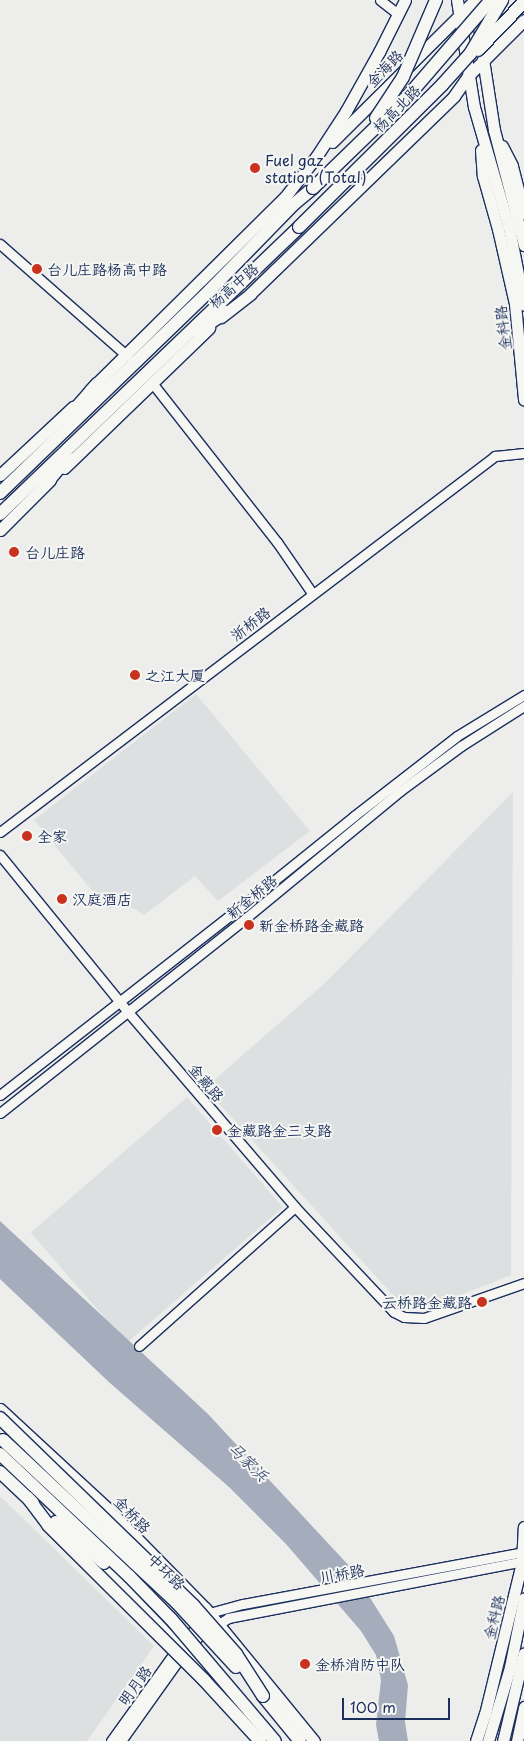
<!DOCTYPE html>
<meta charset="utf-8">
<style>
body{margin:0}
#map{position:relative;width:524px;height:1741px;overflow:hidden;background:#edeeec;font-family:"Playpen Sans","LXGW WenKai TC",sans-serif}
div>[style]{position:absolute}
.built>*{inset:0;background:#dde0e1;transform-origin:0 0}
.water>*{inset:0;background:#a5acbc}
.roads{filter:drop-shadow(1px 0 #1b2f5e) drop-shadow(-1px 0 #1b2f5e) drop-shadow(0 1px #1b2f5e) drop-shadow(0 -1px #1b2f5e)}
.minor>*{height:9px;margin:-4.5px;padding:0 4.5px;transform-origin:4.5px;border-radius:4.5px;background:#f6f6f2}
.major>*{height:11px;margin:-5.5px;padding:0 5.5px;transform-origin:5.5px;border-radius:5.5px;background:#f6f6f2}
.highway>*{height:12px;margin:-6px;padding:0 6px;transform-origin:6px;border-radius:6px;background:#f6f6f2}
.bridges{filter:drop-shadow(1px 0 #1b2f5e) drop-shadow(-1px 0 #1b2f5e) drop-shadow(0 1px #1b2f5e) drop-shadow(0 -1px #1b2f5e)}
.highway-bridge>*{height:12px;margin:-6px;padding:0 6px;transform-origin:6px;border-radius:6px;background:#f6f6f2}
.dots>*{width:14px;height:14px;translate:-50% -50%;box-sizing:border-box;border:2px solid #f6f6f2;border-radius:50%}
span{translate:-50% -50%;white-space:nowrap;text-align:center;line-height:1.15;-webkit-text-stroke:4px #f6f6f2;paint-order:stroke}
.street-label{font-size:15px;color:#1b2f5e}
.poi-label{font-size:15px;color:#1b2f5e}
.left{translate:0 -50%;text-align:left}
.right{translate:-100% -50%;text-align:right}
.water-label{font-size:16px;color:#44547a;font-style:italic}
.scale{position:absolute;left:342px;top:1698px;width:108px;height:22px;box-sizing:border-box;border:2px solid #1b2f5e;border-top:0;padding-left:6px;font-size:15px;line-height:18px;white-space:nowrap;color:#1b2f5e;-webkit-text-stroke:4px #f6f6f2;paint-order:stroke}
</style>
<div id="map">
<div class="built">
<div style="clip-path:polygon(196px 694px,310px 831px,218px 901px,195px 876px,144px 915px,133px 908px,119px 906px,107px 909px,34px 820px)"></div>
<div style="clip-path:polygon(513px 792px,511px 1275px,435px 1305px,401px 1304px,205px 1088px,325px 983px)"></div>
<div style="left:187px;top:1097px;width:146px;height:207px;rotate:49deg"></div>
<div style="clip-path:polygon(0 1496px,154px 1646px,87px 1741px,0 1741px)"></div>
</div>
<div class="water">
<div style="clip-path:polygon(0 1221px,208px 1414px,352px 1569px,394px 1636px,408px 1685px,405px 1722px,408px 1741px,379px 1741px,376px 1725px,381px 1680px,376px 1655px,361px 1631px,286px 1544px,229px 1487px,110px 1383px,0 1279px)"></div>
</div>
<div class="roads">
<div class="minor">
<div style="left:380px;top:0;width:23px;rotate:38deg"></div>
<div style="left:0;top:244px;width:169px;rotate:41.4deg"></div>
<div style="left:153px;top:384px;width:201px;rotate:51.9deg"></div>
<div style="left:277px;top:542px;width:62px;rotate:55.5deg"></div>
<div style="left:0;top:832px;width:622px;rotate:-37.22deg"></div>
<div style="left:495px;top:456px;width:29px;rotate:-6deg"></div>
<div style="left:0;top:855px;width:203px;rotate:50.8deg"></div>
<div style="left:128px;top:1012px;width:257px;rotate:49.4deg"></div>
<div style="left:295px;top:1207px;width:144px;rotate:46.7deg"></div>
<div style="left:394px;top:1312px;width:11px;rotate:27deg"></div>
<div style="left:404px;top:1317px;width:20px;rotate:3deg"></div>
<div style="left:424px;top:1318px;width:106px;rotate:-19.3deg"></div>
<div style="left:0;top:1095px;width:323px;rotate:-38deg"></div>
<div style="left:255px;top:896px;width:127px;rotate:-38.9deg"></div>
<div style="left:354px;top:816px;width:130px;rotate:-37.8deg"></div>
<div style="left:457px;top:736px;width:79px;rotate:-31.5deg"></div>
<div style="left:0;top:1113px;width:315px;rotate:-38.4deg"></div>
<div style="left:247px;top:917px;width:198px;rotate:-39.5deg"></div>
<div style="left:400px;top:791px;width:76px;rotate:-36.4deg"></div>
<div style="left:461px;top:746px;width:75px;rotate:-32.4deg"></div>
<div style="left:139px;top:1346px;width:209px;rotate:-41.7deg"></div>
<div style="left:111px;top:1741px;width:118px;rotate:-54.3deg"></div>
<div style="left:180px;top:1645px;width:43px;rotate:-47.8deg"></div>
<div style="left:209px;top:1613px;width:35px;rotate:-15deg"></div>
<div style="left:243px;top:1604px;width:286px;rotate:-10.5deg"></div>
<div style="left:121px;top:1741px;width:110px;rotate:-54.6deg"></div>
<div style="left:185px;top:1651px;width:19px;rotate:-47deg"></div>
<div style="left:198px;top:1637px;width:36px;rotate:-32deg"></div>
<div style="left:228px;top:1618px;width:301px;rotate:-10.9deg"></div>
</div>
<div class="major">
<div style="left:457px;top:0;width:108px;rotate:81deg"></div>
<div style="left:474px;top:107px;width:126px;rotate:73.9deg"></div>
<div style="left:509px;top:228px;width:78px;rotate:79deg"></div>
<div style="left:475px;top:0;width:40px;rotate:81.5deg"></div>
<div style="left:483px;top:59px;width:72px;rotate:81.2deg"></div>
<div style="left:494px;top:130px;width:119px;rotate:75.4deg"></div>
<div style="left:332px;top:142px;width:202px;rotate:-44.8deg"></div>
<div style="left:502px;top:146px;width:22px;rotate:63deg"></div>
<div style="left:512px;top:166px;width:49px;rotate:75.7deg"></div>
<div style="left:481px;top:150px;width:26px;rotate:86deg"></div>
<div style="left:483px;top:176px;width:55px;rotate:74.2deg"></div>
<div style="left:498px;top:229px;width:77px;rotate:77.2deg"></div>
<div style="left:515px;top:304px;width:96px;rotate:84.6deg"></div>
<div style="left:221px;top:317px;width:37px;rotate:-38deg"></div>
<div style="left:250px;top:294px;width:284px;rotate:-44.1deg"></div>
<div style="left:454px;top:96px;width:24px;rotate:-55deg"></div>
<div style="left:468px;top:76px;width:79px;rotate:-45deg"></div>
<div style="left:90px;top:390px;width:274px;rotate:-44.7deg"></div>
<div style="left:285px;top:197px;width:51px;rotate:-52.2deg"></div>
<div style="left:316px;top:157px;width:55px;rotate:-56.9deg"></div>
<div style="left:346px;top:111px;width:68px;rotate:-60.8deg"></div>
<div style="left:379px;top:52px;width:58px;rotate:-63.4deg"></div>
<div style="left:64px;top:468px;width:202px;rotate:-44deg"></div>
<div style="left:0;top:475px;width:100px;rotate:-43deg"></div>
<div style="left:0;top:530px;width:71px;rotate:-45deg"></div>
<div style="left:0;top:1409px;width:147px;rotate:42.8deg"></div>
<div style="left:108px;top:1509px;width:139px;rotate:45.6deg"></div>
<div style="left:205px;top:1608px;width:172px;rotate:50.7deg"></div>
<div style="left:28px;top:1491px;width:49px;rotate:45deg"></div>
<div style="left:104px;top:1568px;width:156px;rotate:46.3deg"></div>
<div style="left:476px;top:1741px;width:28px;rotate:-72deg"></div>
<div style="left:485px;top:1714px;width:156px;rotate:-76.3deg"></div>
<div style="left:522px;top:1562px;width:35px;rotate:-87deg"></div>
<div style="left:488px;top:1741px;width:77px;rotate:-73.4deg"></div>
<div style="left:510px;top:1667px;width:70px;rotate:-78.5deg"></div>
<div style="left:503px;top:1741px;width:90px;rotate:-76.6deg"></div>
<div style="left:517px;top:1741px;width:35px;rotate:-78deg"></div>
</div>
<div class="highway">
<div style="left:198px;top:331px;width:34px;rotate:-34deg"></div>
<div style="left:69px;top:416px;width:43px;rotate:-48.8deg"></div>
<div style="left:45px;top:485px;width:35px;rotate:-50deg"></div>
<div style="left:0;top:493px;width:292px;rotate:-44deg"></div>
<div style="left:210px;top:290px;width:120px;rotate:-45.7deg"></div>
<div style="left:294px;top:204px;width:25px;rotate:-40deg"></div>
<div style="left:0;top:514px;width:414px;rotate:-43.8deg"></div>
<div style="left:104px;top:1563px;width:31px;rotate:36deg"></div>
<div style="left:263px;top:1696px;width:58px;rotate:50.6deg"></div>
</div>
</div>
<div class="bridges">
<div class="highway-bridge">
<div style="left:478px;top:50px;width:66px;rotate:-46.2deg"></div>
<div style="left:376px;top:118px;width:49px;rotate:-56.6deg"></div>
<div style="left:403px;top:77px;width:84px;rotate:-66.8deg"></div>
<div style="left:313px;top:188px;width:132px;rotate:-44.1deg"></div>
<div style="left:408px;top:96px;width:127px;rotate:-49.2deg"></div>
<div style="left:299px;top:227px;width:202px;rotate:-44.8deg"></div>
<div style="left:442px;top:85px;width:42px;rotate:-47.9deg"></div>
<div style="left:470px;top:54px;width:63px;rotate:-59.3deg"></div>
<div style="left:0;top:1418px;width:269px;rotate:44.1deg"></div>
<div style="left:193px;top:1605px;width:65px;rotate:48.7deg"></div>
<div style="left:236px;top:1654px;width:50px;rotate:57.3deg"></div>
<div style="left:3px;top:1440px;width:238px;rotate:43.1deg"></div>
<div style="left:177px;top:1603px;width:87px;rotate:47.3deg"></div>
<div style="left:0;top:1454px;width:178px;rotate:43.4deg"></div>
<div style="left:129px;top:1576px;width:60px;rotate:45.7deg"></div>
<div style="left:171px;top:1619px;width:160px;rotate:49.6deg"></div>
<div style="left:0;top:1472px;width:45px;rotate:43.2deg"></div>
<div style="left:28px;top:1498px;width:34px;rotate:53deg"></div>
<div style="left:48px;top:1525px;width:220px;rotate:44.8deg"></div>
<div style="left:204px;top:1680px;width:83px;rotate:47.4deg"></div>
<div style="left:56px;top:1522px;width:63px;rotate:40.5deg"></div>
</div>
</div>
<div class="dots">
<div style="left:255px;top:168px;background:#c8321e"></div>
<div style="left:37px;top:269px;background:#c8321e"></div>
<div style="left:14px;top:552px;background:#c8321e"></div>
<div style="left:135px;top:675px;background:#c8321e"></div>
<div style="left:27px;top:836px;background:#c8321e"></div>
<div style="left:62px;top:899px;background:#c8321e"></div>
<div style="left:249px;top:925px;background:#c8321e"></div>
<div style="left:217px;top:1130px;background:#c8321e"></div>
<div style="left:482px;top:1302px;background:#c8321e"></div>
<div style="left:305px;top:1664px;background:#c8321e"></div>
</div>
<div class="street-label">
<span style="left:384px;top:68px;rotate:-46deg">金海路</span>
<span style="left:396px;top:108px;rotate:-45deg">杨高北路</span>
<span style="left:233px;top:285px;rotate:-41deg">杨高中路</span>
<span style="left:502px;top:328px;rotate:-97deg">金科路</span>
<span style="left:250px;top:623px;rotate:-37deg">浙桥路</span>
<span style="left:251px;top:896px;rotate:-39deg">新金桥路</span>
<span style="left:207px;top:1082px;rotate:50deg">金藏路</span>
<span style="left:133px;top:1514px;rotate:46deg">金桥路</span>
<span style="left:167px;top:1571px;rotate:44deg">中环路</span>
<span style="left:342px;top:1573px;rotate:-11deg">川桥路</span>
<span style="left:493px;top:1617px;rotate:-76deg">金科路</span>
<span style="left:134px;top:1685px;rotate:-54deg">明月路</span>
</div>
<div class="poi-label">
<span class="left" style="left:265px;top:168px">Fuel gaz<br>station (Total)</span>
<span class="left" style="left:47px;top:269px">台儿庄路杨高中路</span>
<span class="left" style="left:25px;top:552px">台儿庄路</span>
<span class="left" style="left:145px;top:675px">之江大厦</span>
<span class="left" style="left:37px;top:836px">全家</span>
<span class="left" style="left:72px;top:899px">汉庭酒店</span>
<span class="left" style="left:259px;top:925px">新金桥路金藏路</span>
<span class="left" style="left:227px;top:1130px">金藏路金三支路</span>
<span class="right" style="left:472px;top:1302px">云桥路金藏路</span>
<span class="left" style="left:315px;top:1664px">金桥消防中队</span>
</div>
<div class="water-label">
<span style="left:249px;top:1461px;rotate:44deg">马家浜</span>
</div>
<div class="scale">100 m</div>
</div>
